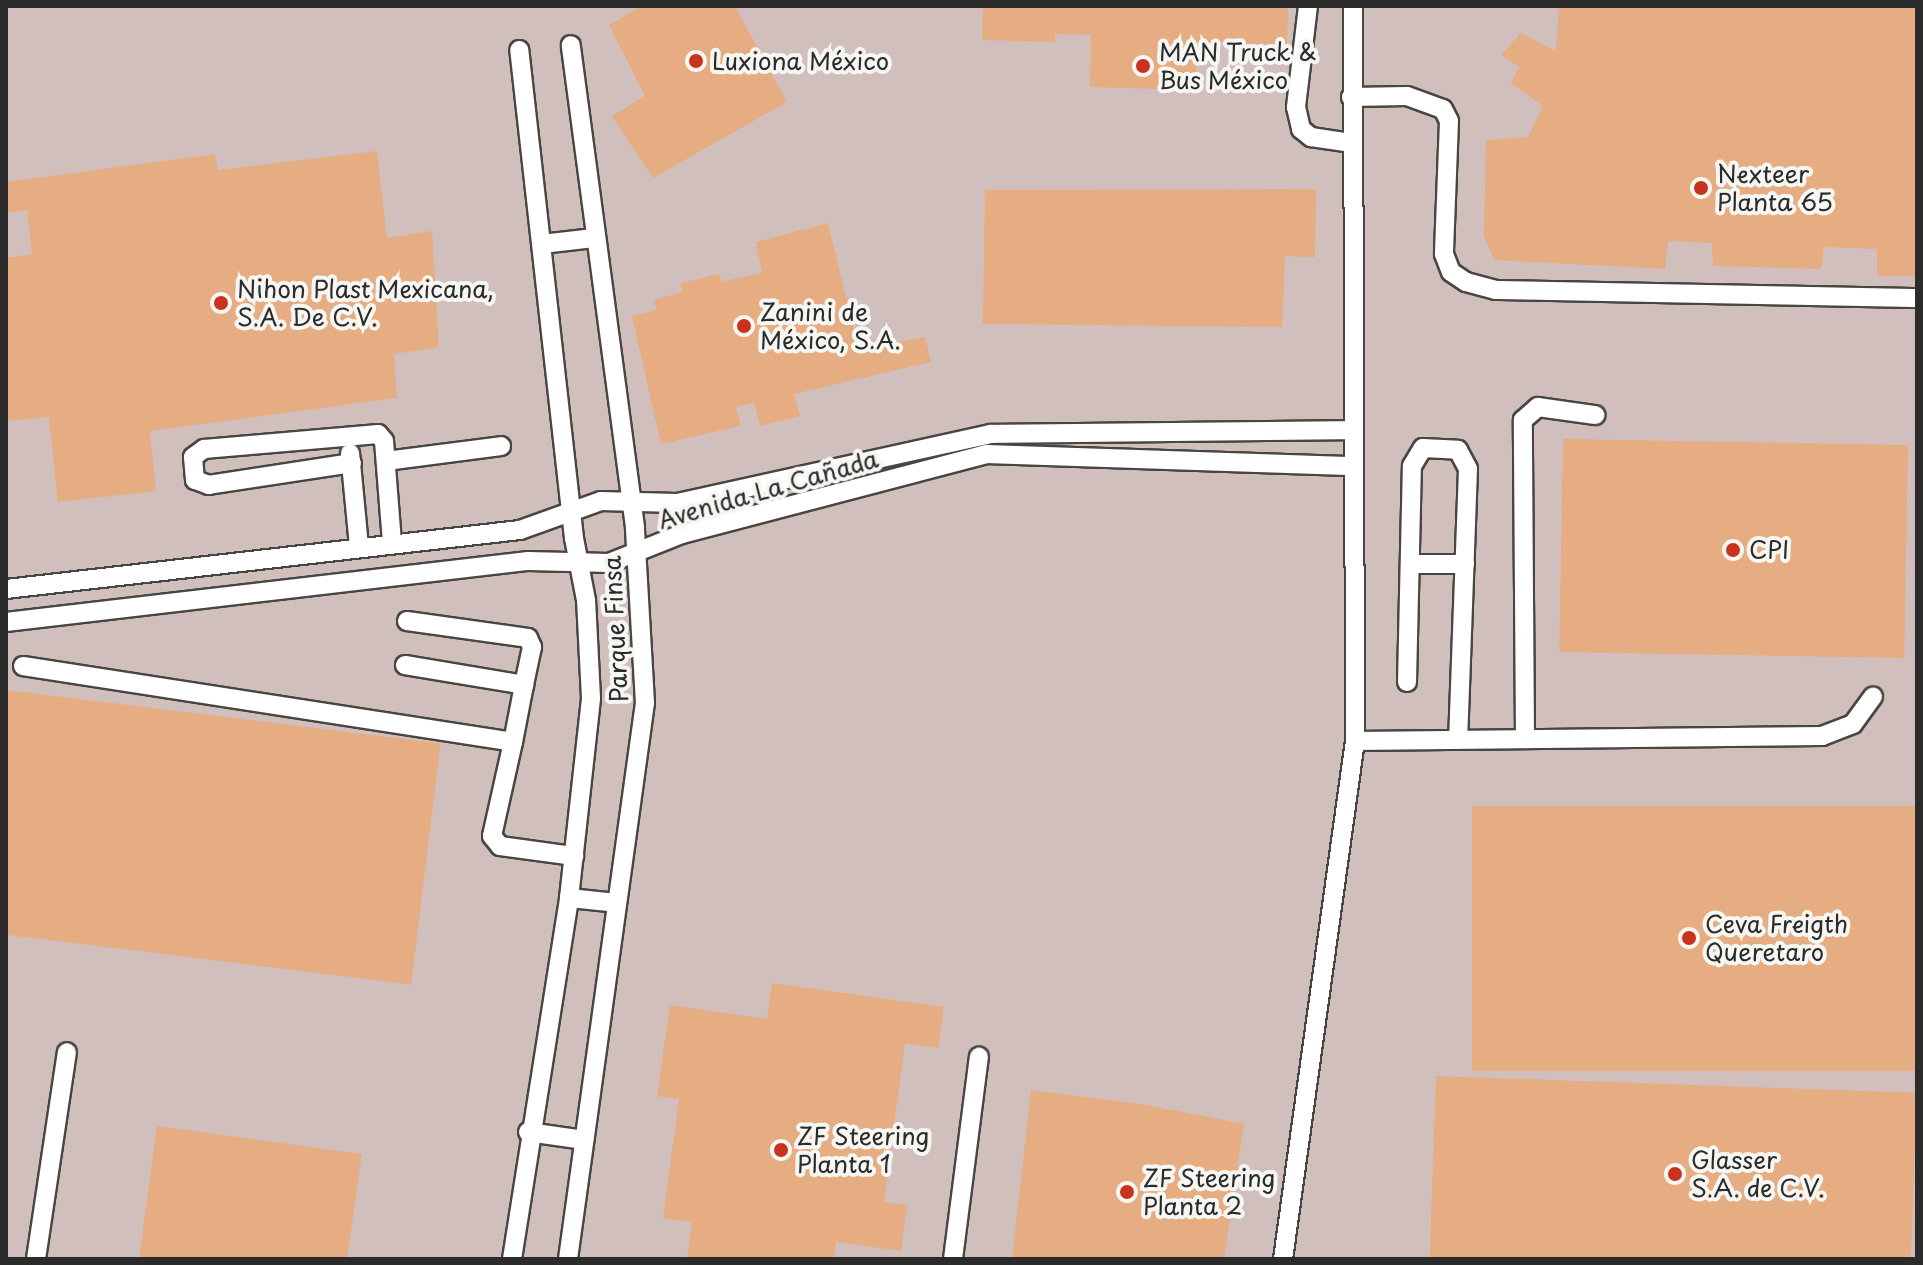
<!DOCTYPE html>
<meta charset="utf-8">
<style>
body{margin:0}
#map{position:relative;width:1923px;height:1265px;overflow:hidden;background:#eddcb9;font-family:"Playpen Sans",sans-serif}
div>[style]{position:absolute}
.industrial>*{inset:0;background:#d1bfbe;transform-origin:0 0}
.building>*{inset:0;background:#e5ad81;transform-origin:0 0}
.roads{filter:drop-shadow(2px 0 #484640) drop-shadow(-2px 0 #484640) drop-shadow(0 2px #484640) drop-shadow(0 -2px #484640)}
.minor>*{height:18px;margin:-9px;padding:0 9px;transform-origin:9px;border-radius:9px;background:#fff}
.dots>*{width:22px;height:22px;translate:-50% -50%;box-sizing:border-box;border:4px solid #f6f6f2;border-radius:50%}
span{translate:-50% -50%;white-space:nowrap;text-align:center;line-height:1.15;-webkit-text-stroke:8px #f6f6f2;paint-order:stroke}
.poi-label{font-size:24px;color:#2b2b2b}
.left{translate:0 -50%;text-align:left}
.street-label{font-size:24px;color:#2b2b2b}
.frame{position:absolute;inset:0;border:8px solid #2b2b2b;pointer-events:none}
</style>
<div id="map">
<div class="industrial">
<div style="left:6px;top:6px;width:1911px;height:1253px"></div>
</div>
<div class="building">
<div style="clip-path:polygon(642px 6px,735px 6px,787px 102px,653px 178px,612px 116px,645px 96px,609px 25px)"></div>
<div style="clip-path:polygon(983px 6px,1288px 6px,1287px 45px,1197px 42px,1196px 90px,1090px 87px,1091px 35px,1055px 34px,1055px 42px,982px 40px)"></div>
<div style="clip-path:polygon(1559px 6px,1917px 6px,1917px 276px,1877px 276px,1877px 249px,1824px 247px,1821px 269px,1713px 266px,1712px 243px,1668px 241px,1665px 269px,1494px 260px,1484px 236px,1486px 140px,1528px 137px,1543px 106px,1511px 83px,1519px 67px,1501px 55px,1521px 33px,1556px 51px)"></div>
<div style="clip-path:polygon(377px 151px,387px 238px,432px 231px,439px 347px,394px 354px,397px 398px,150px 431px,156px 491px,58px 502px,49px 417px,6px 421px,6px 258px,32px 254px,27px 210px,6px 213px,6px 182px,215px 154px,218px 170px)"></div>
<div style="clip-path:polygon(1316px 189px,1315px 257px,1285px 256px,1282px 327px,983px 324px,985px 190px)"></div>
<div style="clip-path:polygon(828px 223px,859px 350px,925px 337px,931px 362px,794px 394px,800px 416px,760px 426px,754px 403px,736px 407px,741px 426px,661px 444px,632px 316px,657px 310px,654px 300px,682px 292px,680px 283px,720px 274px,721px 282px,762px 273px,756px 242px)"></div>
<div style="left:1563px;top:439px;width:345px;height:213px;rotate:1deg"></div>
<div style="left:6px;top:690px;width:438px;height:243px;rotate:7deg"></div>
<div style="left:1472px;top:806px;width:445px;height:265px"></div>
<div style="clip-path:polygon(772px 983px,944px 1007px,938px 1048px,905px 1043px,884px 1202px,907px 1205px,901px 1251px,836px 1242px,834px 1259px,687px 1259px,692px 1222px,663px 1218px,679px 1099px,657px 1096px,670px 1005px,767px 1019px)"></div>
<div style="left:1436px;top:1076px;width:481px;height:183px;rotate:2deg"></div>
<div style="clip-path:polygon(1031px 1090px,1141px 1104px,1244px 1124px,1224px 1259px,1012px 1259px)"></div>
<div style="clip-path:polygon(157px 1126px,362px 1154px,347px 1259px,139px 1259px)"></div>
</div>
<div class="roads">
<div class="minor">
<div style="left:1308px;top:6px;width:102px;rotate:96.8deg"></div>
<div style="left:1296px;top:107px;width:23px;rotate:77deg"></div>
<div style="left:1301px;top:129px;width:13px;rotate:39deg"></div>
<div style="left:1311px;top:137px;width:40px;rotate:8.5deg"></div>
<div style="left:1351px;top:97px;width:56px;rotate:-1deg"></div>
<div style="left:1407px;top:96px;width:38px;rotate:20deg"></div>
<div style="left:1443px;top:109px;width:13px;rotate:63deg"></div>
<div style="left:1449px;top:121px;width:133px;rotate:92.2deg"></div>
<div style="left:1444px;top:254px;width:19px;rotate:69deg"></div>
<div style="left:1451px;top:272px;width:18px;rotate:34deg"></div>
<div style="left:1466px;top:282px;width:31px;rotate:15deg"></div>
<div style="left:1496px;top:290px;width:421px;rotate:1.1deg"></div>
<div style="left:542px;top:244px;width:52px;rotate:-6.6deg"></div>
<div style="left:350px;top:453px;width:94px;rotate:84.5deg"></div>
<div style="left:386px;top:461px;width:116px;rotate:-7.4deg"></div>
<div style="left:352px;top:463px;width:145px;rotate:171.3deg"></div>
<div style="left:209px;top:485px;width:15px;rotate:-160deg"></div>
<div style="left:195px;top:480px;width:23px;rotate:-95deg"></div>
<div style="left:193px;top:457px;width:14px;rotate:-36deg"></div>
<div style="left:204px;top:449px;width:175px;rotate:-4.9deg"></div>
<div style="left:378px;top:434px;width:9px;rotate:49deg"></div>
<div style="left:384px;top:441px;width:102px;rotate:85.5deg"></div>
<div style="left:1410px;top:564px;width:55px"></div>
<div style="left:6px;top:589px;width:517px;rotate:-6.55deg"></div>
<div style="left:520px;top:530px;width:86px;rotate:-19.7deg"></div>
<div style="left:601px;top:501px;width:76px;rotate:1.5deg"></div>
<div style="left:677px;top:503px;width:321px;rotate:-12.4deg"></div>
<div style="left:990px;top:434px;width:364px;rotate:-0.6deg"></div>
<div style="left:407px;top:621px;width:122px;rotate:8deg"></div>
<div style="left:528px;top:638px;width:10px;rotate:66deg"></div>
<div style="left:532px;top:647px;width:39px;rotate:102deg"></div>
<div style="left:6px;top:622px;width:526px;rotate:-6.67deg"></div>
<div style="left:528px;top:561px;width:81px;rotate:1.4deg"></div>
<div style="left:609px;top:563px;width:79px;rotate:-21.7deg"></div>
<div style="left:682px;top:534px;width:315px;rotate:-14.7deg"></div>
<div style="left:987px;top:454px;width:367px;rotate:1.9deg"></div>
<div style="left:405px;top:665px;width:121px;rotate:9.5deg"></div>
<div style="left:524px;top:685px;width:58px;rotate:100.9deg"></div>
<div style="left:23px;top:666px;width:496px;rotate:8.8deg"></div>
<div style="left:513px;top:742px;width:96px;rotate:102.6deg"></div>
<div style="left:492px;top:836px;width:13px;rotate:51deg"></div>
<div style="left:500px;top:846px;width:75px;rotate:7.7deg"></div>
<div style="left:1407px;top:682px;width:216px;rotate:-88.7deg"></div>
<div style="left:1412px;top:466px;width:21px;rotate:-59deg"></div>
<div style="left:1423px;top:448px;width:35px;rotate:3deg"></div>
<div style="left:1458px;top:450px;width:21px;rotate:62deg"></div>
<div style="left:1468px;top:469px;width:268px;rotate:92.1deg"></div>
<div style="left:1525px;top:737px;width:317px;rotate:-90.4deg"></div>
<div style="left:1523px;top:420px;width:20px;rotate:-41deg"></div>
<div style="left:1538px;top:407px;width:58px;rotate:8deg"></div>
<div style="left:1355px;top:741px;width:467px;rotate:-0.6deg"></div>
<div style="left:1822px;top:736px;width:33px;rotate:-21deg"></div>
<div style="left:1853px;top:724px;width:34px;rotate:-54deg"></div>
<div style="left:569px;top:898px;width:48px;rotate:5.9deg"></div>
<div style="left:528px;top:1132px;width:57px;rotate:8.1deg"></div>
<div style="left:36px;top:1259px;width:209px;rotate:-81.5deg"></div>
<div style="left:512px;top:1259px;width:365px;rotate:-81deg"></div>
<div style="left:569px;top:898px;width:201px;rotate:-83.7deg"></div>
<div style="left:591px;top:698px;width:98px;rotate:-92.9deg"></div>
<div style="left:586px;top:600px;width:63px;rotate:-101deg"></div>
<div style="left:574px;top:538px;width:491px;rotate:-96.4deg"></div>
<div style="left:568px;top:1259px;width:561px;rotate:-82.12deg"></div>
<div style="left:645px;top:703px;width:176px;rotate:-93.3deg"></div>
<div style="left:635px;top:527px;width:486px;rotate:-97.6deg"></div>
<div style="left:953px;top:1259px;width:204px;rotate:-82.7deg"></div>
<div style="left:1283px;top:1259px;width:523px;rotate:-82.09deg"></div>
<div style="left:1355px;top:741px;width:735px;rotate:-90.16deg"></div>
</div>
</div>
<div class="dots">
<div style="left:696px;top:61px;background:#c8321e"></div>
<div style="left:1143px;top:66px;background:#c8321e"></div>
<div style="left:1701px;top:188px;background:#c8321e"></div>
<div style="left:221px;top:303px;background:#c8321e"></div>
<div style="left:744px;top:326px;background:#c8321e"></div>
<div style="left:1733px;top:550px;background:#c8321e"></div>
<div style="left:1689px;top:938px;background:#c8321e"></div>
<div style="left:781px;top:1150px;background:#c8321e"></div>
<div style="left:1675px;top:1174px;background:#c8321e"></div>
<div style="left:1127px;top:1192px;background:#c8321e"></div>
</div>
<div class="poi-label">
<span class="left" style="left:1159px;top:66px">MAN Truck &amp;<br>Bus México</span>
<span class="left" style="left:712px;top:61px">Luxiona México</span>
<span class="left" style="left:1717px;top:188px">Nexteer<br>Planta 65</span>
<span class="left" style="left:237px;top:303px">Nihon Plast Mexicana,<br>S.A. De C.V.</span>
<span class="left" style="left:760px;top:326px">Zanini de<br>México, S.A.</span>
<span class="left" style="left:1749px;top:550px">CPI</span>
<span class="left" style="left:1705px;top:938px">Ceva Freigth<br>Queretaro</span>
<span class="left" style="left:797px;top:1150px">ZF Steering<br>Planta 1</span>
<span class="left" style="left:1691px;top:1174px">Glasser<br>S.A. de C.V.</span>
<span class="left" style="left:1143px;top:1192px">ZF Steering<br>Planta 2</span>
</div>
<div class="street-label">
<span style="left:768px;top:489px;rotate:-16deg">Avenida La Cañada</span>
<span style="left:615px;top:629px;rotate:-93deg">Parque Finsa</span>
</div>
<div class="frame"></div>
</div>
